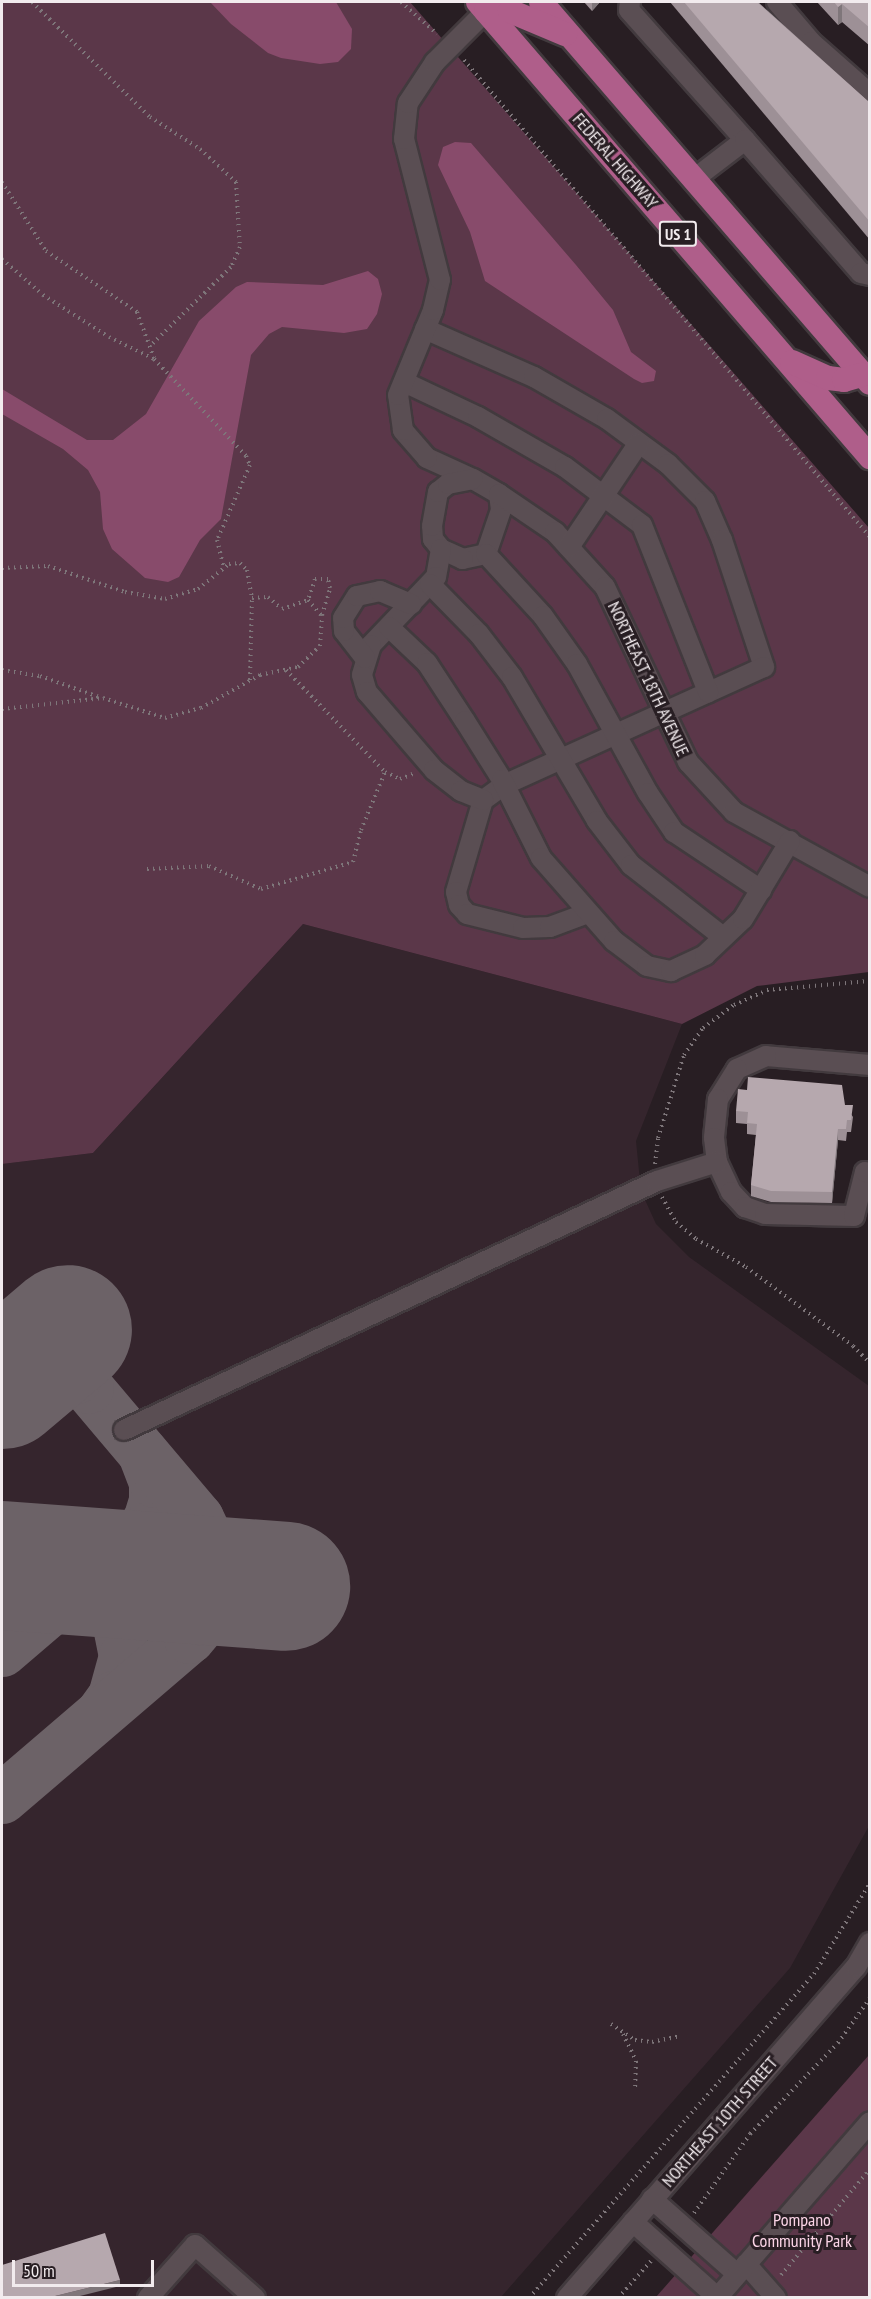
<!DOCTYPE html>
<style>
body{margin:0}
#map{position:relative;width:871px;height:2299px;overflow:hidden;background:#281e23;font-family:"PT Sans Narrow",sans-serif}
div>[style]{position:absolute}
.built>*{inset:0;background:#35252d}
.green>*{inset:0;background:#5b3749}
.water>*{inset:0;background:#884b6b}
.taxiway>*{height:51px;margin:-25.5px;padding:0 25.5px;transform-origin:25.5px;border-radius:25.5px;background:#6c6267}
.runway>*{height:129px;margin:-64.5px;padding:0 64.5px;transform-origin:64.5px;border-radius:64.5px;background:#6c6267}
.path>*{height:4px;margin-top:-2px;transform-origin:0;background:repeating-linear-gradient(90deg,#7e767a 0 1.5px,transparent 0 6px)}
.roads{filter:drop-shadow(2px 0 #423a3e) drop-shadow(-2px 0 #423a3e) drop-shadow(0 2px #423a3e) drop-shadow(0 -2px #423a3e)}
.minor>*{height:20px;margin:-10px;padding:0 10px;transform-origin:10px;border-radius:10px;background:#5a4e53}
.major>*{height:24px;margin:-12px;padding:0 12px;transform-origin:12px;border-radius:12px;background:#af5e8a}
.wall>*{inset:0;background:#9d9096}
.shaded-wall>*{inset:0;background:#7f767a}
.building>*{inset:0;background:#b6a8ae}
span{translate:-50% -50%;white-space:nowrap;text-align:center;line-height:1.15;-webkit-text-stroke:6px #281e23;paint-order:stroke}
.shield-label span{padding:2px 4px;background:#281e23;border:2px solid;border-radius:4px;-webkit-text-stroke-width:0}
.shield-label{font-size:16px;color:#f2ebee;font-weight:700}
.street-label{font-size:18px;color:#f2ebee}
.park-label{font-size:18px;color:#fbd4e6}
.frame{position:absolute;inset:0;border:3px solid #f2ebee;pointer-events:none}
.scale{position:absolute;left:12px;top:2260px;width:142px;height:27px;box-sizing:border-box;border:3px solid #f2ebee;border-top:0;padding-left:8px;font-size:18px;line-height:21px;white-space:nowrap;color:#f2ebee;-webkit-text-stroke:4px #281e23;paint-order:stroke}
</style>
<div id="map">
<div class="built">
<div style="clip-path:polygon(303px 924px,682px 1024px,636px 1141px,641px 1191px,656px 1224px,689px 1257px,869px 1386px,869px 1826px,790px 1968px,501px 2297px,2px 2297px,2px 1164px,93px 1153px)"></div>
</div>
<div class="green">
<div style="clip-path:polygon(2px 2px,410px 2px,869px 528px,869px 972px,757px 986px,682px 1024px,303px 924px,93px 1153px,2px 1164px)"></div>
<div style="clip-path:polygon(869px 2055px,869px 2297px,656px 2297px)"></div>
</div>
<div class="water">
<div style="clip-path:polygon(210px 2px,336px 2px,352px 29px,351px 49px,338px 62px,320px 64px,281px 58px,268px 53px,231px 24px)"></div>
<div style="clip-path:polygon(455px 142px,471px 143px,576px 265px,613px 310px,631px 352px,656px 371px,654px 381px,642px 383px,634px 379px,485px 281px,470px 232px,438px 165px,443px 147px)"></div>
<div style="clip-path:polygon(368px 271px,378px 279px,382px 294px,377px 314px,367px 329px,344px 333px,282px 327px,269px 334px,251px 355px,221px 519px,200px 540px,179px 577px,168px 582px,145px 578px,112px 549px,103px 529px,100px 492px,88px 470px,63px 449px,2px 414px,2px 389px,87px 440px,113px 440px,146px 414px,199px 321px,236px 287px,247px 282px,323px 285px)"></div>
</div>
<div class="taxiway">
<div style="left:91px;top:1574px;width:49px;rotate:59.2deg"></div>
<div style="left:116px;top:1616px;width:41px;rotate:78.7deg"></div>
<div style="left:124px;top:1656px;width:41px;rotate:105.4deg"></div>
<div style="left:113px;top:1696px;width:19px;rotate:126deg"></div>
<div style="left:2px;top:1651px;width:175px;rotate:-40.6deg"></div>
<div style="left:135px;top:1537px;width:21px;rotate:-53deg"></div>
<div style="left:148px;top:1520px;width:21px;rotate:-73deg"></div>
<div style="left:154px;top:1500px;width:18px;rotate:-90deg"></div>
<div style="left:154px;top:1482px;width:31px;rotate:-111deg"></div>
<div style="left:2px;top:1798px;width:246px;rotate:-40.6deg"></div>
<div style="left:189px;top:1638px;width:23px;rotate:-50deg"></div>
<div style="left:204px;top:1620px;width:40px;rotate:-69.8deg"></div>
<div style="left:218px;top:1582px;width:24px;rotate:-92deg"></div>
<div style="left:217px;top:1558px;width:44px;rotate:-115.4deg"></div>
<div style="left:198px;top:1518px;width:170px;rotate:-130.2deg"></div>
<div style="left:88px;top:1388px;width:16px;rotate:-140deg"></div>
<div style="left:76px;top:1378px;width:18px;rotate:-161deg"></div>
<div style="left:59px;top:1372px;width:36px;rotate:177deg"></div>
<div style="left:23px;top:1374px;width:23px;rotate:157deg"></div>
</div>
<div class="runway">
<div style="left:2px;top:1384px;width:85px;rotate:-40.2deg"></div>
<div style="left:2px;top:1565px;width:284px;rotate:4.2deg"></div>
</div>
<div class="path">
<div style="left:32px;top:2px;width:165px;rotate:44.3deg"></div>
<div style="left:150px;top:117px;width:59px;rotate:32.6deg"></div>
<div style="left:200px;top:149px;width:49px;rotate:42.5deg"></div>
<div style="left:236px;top:182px;width:65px;rotate:86.5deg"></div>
<div style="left:240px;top:247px;width:22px;rotate:114deg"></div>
<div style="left:231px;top:267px;width:112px;rotate:135.7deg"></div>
<div style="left:401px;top:2px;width:48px;rotate:41.6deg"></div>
<div style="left:464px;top:60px;width:626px;rotate:49.6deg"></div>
<div style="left:2px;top:182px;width:82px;rotate:57.5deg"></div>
<div style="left:46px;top:251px;width:110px;rotate:33.8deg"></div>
<div style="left:137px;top:312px;width:49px;rotate:69.7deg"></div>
<div style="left:2px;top:259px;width:55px;rotate:41.3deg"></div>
<div style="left:43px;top:295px;width:78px;rotate:32.5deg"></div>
<div style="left:109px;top:337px;width:50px;rotate:26.1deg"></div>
<div style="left:154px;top:359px;width:134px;rotate:46.5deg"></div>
<div style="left:246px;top:456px;width:10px;rotate:66deg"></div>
<div style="left:250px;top:465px;width:82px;rotate:113.7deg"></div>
<div style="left:217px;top:540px;width:29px;rotate:76deg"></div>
<div style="left:2px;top:568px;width:46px;rotate:-2.5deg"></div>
<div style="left:48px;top:566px;width:81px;rotate:18.7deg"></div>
<div style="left:125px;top:592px;width:41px;rotate:9.9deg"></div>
<div style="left:165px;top:599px;width:34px;rotate:-17deg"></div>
<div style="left:198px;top:589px;width:40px;rotate:-39deg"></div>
<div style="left:229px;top:564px;width:11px;rotate:-5deg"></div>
<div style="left:240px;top:563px;width:10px;rotate:45deg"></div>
<div style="left:247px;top:570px;width:28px;rotate:80deg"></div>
<div style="left:2px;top:670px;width:38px;rotate:9deg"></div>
<div style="left:40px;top:676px;width:66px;rotate:19.5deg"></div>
<div style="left:286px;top:670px;width:142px;rotate:45.9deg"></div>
<div style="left:385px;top:772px;width:17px;rotate:25deg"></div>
<div style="left:400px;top:779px;width:14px;rotate:-21deg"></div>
<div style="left:250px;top:680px;width:82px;rotate:-88.6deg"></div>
<div style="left:252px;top:598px;width:16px;rotate:-4deg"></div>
<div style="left:268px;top:597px;width:18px;rotate:41deg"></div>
<div style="left:282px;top:609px;width:28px;rotate:-19deg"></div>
<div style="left:308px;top:600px;width:20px;rotate:49deg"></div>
<div style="left:2px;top:709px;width:102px;rotate:-6.2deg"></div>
<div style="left:103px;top:698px;width:65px;rotate:17.9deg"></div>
<div style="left:165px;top:718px;width:37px;rotate:-16deg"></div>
<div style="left:201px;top:708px;width:68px;rotate:-29.2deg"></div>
<div style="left:260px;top:675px;width:39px;rotate:-12deg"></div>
<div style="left:298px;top:667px;width:30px;rotate:-44deg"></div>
<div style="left:320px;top:646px;width:31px;rotate:-86deg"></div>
<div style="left:322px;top:615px;width:28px;rotate:-73deg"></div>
<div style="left:330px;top:588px;width:9px;rotate:-103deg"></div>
<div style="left:328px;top:579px;width:13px;rotate:180deg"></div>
<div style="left:315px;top:579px;width:22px;rotate:108deg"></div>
<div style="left:147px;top:869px;width:62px;rotate:-2.8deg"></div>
<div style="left:209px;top:866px;width:57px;rotate:23.9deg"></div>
<div style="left:261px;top:889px;width:96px;rotate:-16.4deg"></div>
<div style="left:353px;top:862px;width:33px;rotate:-76deg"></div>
<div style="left:361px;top:830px;width:63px;rotate:-67.5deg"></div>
<div style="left:655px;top:1164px;width:26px;rotate:-83deg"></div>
<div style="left:658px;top:1138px;width:87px;rotate:-72.6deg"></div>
<div style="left:684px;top:1055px;width:33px;rotate:-55deg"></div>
<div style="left:703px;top:1028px;width:39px;rotate:-37deg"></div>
<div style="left:734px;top:1005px;width:36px;rotate:-24deg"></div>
<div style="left:767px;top:990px;width:103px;rotate:-5deg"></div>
<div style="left:662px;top:1197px;width:29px;rotate:61deg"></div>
<div style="left:676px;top:1222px;width:26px;rotate:40deg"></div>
<div style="left:696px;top:1239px;width:57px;rotate:29.2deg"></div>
<div style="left:746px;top:1267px;width:133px;rotate:36.4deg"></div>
<div style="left:853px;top:1346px;width:24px;rotate:45deg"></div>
<div style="left:611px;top:2024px;width:29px;rotate:34deg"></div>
<div style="left:635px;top:2040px;width:17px;rotate:7deg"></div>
<div style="left:652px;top:2042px;width:29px;rotate:-12deg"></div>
<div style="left:623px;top:2034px;width:30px;rotate:64deg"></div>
<div style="left:636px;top:2061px;width:27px;rotate:92deg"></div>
<div style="left:694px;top:2213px;width:97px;rotate:-54.7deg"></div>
<div style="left:750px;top:2134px;width:127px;rotate:-46deg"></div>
<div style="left:838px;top:2043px;width:55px;rotate:-54.6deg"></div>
<div style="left:781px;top:2275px;width:138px;rotate:-50deg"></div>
<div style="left:529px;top:2298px;width:432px;rotate:-48.7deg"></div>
<div style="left:814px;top:1974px;width:107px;rotate:-58.4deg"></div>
<div style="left:618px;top:2298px;width:50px;rotate:-48.3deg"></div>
</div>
<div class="roads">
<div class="minor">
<div style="left:630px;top:2px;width:8px;rotate:97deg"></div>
<div style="left:629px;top:10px;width:174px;rotate:48.3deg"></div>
<div style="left:745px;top:140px;width:64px;rotate:142.6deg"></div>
<div style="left:777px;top:2px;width:52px;rotate:49.6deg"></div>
<div style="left:811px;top:42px;width:79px;rotate:41.4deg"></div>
<div style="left:745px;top:140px;width:176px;rotate:48.9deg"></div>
<div style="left:861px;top:273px;width:9px;rotate:13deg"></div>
<div style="left:425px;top:329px;width:119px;rotate:23.8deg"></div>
<div style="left:534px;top:377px;width:84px;rotate:29.9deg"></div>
<div style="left:607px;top:419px;width:76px;rotate:36.4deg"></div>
<div style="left:668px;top:464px;width:52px;rotate:45deg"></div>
<div style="left:705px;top:501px;width:43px;rotate:66.4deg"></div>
<div style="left:722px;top:540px;width:134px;rotate:71.7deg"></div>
<div style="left:764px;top:667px;width:286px;rotate:155.6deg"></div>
<div style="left:504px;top:785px;width:26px;rotate:144deg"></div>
<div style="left:483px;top:800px;width:96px;rotate:106.4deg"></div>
<div style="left:456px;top:892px;width:13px;rotate:77deg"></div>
<div style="left:459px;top:905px;width:12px;rotate:48deg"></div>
<div style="left:467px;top:914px;width:58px;rotate:14deg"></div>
<div style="left:523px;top:928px;width:27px;rotate:-2deg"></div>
<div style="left:550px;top:927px;width:40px;rotate:-20.2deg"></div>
<div style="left:404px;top:382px;width:82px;rotate:25.3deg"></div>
<div style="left:478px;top:417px;width:100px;rotate:29.9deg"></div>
<div style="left:565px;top:467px;width:96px;rotate:37deg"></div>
<div style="left:642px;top:525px;width:180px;rotate:68.4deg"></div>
<div style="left:473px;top:479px;width:51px;rotate:-155.5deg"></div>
<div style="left:427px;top:458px;width:37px;rotate:-131deg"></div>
<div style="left:403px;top:430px;width:35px;rotate:-98deg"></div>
<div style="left:398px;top:395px;width:92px;rotate:-67.6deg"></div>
<div style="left:433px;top:310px;width:31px;rotate:-77deg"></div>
<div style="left:440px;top:280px;width:146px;rotate:-104.3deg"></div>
<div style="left:404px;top:139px;width:36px;rotate:-84deg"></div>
<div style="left:408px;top:103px;width:49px;rotate:-56.6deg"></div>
<div style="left:435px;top:62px;width:72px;rotate:-45deg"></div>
<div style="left:473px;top:479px;width:30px;rotate:30deg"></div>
<div style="left:499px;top:494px;width:16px;rotate:83deg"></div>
<div style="left:501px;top:510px;width:46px;rotate:108.8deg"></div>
<div style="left:486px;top:554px;width:24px;rotate:168deg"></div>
<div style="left:463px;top:559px;width:24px;rotate:-156deg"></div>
<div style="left:441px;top:549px;width:13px;rotate:-129deg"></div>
<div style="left:433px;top:539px;width:13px;rotate:-94deg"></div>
<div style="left:432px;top:526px;width:35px;rotate:-80deg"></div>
<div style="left:438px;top:492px;width:13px;rotate:-39deg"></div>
<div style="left:448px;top:484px;width:25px;rotate:-11deg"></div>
<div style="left:499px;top:494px;width:68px;rotate:34.2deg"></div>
<div style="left:555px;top:532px;width:74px;rotate:47.7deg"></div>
<div style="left:605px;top:587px;width:194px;rotate:64.6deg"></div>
<div style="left:688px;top:762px;width:68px;rotate:47.4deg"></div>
<div style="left:734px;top:812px;width:155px;rotate:28.9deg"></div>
<div style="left:569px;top:547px;width:125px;rotate:-56.1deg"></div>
<div style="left:441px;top:549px;width:28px;rotate:100deg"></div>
<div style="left:436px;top:577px;width:94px;rotate:133.7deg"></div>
<div style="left:371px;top:645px;width:31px;rotate:107deg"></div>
<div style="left:362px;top:675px;width:18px;rotate:74deg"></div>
<div style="left:367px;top:692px;width:103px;rotate:49.3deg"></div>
<div style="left:434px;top:770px;width:34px;rotate:38deg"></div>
<div style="left:461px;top:791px;width:24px;rotate:22deg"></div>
<div style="left:486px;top:554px;width:84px;rotate:47.4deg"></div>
<div style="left:543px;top:616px;width:59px;rotate:54.7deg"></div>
<div style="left:577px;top:664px;width:147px;rotate:61.2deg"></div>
<div style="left:648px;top:793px;width:47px;rotate:56.3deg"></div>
<div style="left:674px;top:832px;width:105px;rotate:33.7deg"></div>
<div style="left:430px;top:584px;width:70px;rotate:45.6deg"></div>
<div style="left:479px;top:634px;width:54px;rotate:52.5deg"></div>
<div style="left:512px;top:677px;width:167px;rotate:59.4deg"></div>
<div style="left:597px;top:821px;width:56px;rotate:52.3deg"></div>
<div style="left:631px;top:865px;width:117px;rotate:38deg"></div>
<div style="left:389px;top:627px;width:52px;rotate:43.5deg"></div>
<div style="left:427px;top:663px;width:69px;rotate:56.8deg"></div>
<div style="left:465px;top:721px;width:70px;rotate:57.9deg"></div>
<div style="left:502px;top:780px;width:87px;rotate:63.4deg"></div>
<div style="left:541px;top:858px;width:111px;rotate:48.7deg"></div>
<div style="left:614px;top:941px;width:41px;rotate:37.1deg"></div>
<div style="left:647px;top:966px;width:25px;rotate:12deg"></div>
<div style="left:671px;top:971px;width:38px;rotate:-25deg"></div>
<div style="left:705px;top:955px;width:52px;rotate:-43.5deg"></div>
<div style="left:743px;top:919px;width:91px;rotate:-58.9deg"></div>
<div style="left:365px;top:658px;width:34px;rotate:-128deg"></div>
<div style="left:344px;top:631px;width:13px;rotate:-94deg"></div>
<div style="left:343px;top:618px;width:26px;rotate:-58deg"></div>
<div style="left:357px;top:596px;width:24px;rotate:-12deg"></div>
<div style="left:380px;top:591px;width:34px;rotate:23deg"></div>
<div style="left:870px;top:1065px;width:104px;rotate:-175.1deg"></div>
<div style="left:766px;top:1056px;width:32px;rotate:156deg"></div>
<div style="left:737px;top:1069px;width:36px;rotate:122deg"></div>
<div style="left:718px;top:1099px;width:39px;rotate:96deg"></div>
<div style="left:714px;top:1138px;width:24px;rotate:83deg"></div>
<div style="left:717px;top:1162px;width:33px;rotate:65deg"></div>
<div style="left:731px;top:1192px;width:21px;rotate:47deg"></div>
<div style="left:745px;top:1207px;width:21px;rotate:19deg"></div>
<div style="left:765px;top:1214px;width:89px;rotate:1.3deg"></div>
<div style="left:854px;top:1216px;width:45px;rotate:-76deg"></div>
<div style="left:865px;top:1172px;width:5px;rotate:11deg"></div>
<div style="left:124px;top:1430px;width:588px;rotate:-25.04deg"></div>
<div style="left:657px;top:1181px;width:63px;rotate:-17.6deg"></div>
<div style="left:652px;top:2199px;width:113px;rotate:41.4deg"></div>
<div style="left:633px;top:2222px;width:113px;rotate:41.8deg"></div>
<div style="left:746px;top:2264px;width:45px;rotate:48.6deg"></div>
<div style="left:148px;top:2298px;width:71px;rotate:-48.4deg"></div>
<div style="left:195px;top:2245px;width:80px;rotate:41.5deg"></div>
<div style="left:567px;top:2298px;width:439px;rotate:-48.9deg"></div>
<div style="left:856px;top:1967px;width:28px;rotate:-60deg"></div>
<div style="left:717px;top:2298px;width:233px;rotate:-49deg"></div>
</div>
<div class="major">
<div style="left:478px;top:2px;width:601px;rotate:49.25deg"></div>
<div style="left:541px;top:2px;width:503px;rotate:49.19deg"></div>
<div style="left:486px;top:11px;width:24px"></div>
<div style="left:510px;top:11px;width:60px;rotate:22.7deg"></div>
<div style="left:792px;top:362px;width:39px;rotate:24deg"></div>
<div style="left:828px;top:378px;width:16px;rotate:7deg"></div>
<div style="left:844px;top:380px;width:19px;rotate:-16deg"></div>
</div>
</div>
<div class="wall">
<div style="clip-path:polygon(584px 2px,600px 2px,592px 11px)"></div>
<div style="clip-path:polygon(670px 2px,758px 2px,870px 103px,870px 240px)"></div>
<div style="clip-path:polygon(817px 2px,870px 2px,870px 46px,842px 22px,838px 25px)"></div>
<div style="clip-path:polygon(845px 1105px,853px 1117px,851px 1132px,847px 1132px,846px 1141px,838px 1140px,832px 1203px,771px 1202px,751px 1196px,751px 1185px,756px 1135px,747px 1134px,747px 1124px,736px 1123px,736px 1111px)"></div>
</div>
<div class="shaded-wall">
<div style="clip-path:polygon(592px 2px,600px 2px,592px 11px)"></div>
<div style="clip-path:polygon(842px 4px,842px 22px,838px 25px,838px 7px)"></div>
<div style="clip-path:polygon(838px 1129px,838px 1140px,832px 1203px,832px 1192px)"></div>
<div style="clip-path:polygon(120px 2280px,120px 2286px,72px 2298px,47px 2298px)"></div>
</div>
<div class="building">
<div style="clip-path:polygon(684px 2px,757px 2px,870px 103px,870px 222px)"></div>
<div style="clip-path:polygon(834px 2px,870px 2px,870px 28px,842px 4px,838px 7px)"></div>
<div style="clip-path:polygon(748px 1077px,842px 1085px,845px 1105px,853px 1105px,851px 1120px,847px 1120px,846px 1129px,838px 1129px,832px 1192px,771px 1191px,751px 1185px,757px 1124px,747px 1123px,748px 1112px,736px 1111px,738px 1089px,747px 1090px)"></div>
<div style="clip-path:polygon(105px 2233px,120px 2280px,47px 2298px,2px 2298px,2px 2265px)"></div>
</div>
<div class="shield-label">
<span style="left:678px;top:234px">US 1</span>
</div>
<div class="street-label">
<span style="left:615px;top:161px;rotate:49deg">FEDERAL HIGHWAY</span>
<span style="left:648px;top:679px;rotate:65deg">NORTHEAST 18TH AVENUE</span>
<span style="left:720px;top:2122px;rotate:-49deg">NORTHEAST 10TH STREET</span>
</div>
<div class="park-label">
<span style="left:802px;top:2231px">Pompano<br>Community Park</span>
</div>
<div class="frame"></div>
<div class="scale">50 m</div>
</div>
